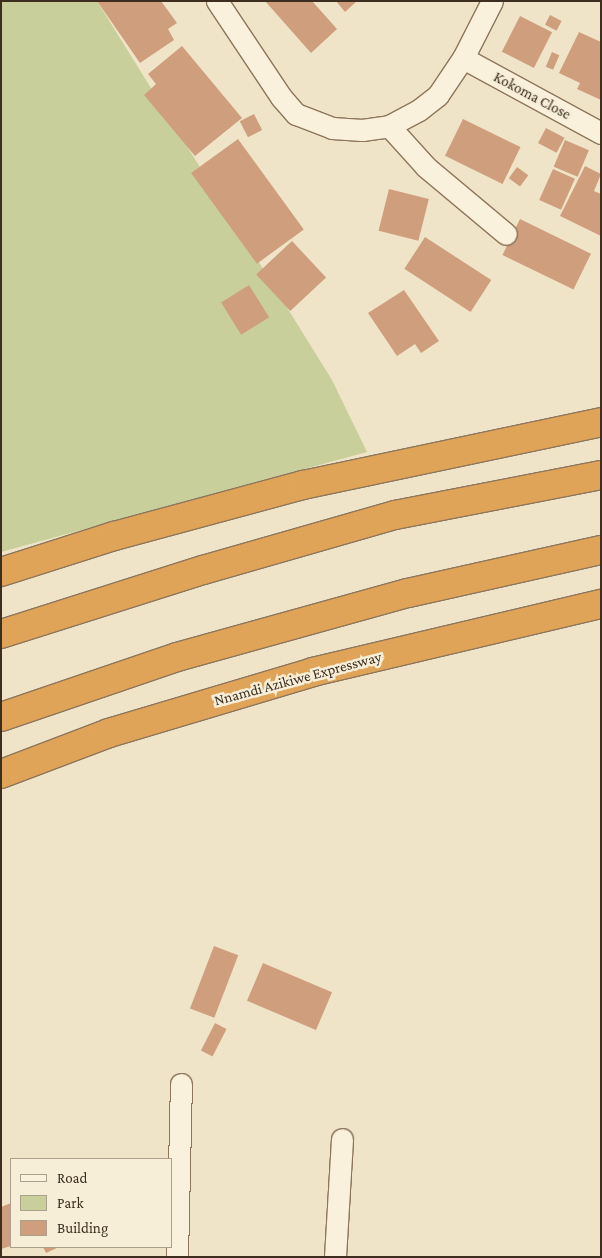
<!DOCTYPE html>
<style>
body{margin:0}
#map{position:relative;width:602px;height:1258px;overflow:hidden;background:#f0e4c8;font-family:"Crimson Pro",serif}
div>[style]{position:absolute}
.green>*{inset:0;background:#c9cf9b}
.building>*{inset:0;background:#cf9f7d;transform-origin:0 0}
.roads{filter:drop-shadow(1px 0 #8d765c) drop-shadow(-1px 0 #8d765c) drop-shadow(0 1px #8d765c) drop-shadow(0 -1px #8d765c)}
.minor>*{height:21px;margin:-10.5px;padding:0 10.5px;transform-origin:10.5px;border-radius:10.5px;background:#faf1dc}
.highway>*{height:28px;margin:-14px;padding:0 14px;transform-origin:14px;border-radius:14px;background:#e0a458}
span{translate:-50% -50%;white-space:nowrap;text-align:center;line-height:1.15;-webkit-text-stroke:5px #f7eed8;paint-order:stroke}
.street-label{font-size:15px;color:#3d2e20}
.frame{position:absolute;inset:0;border:2px solid #3d2e20;pointer-events:none}
.legend{position:absolute;left:10px;top:1158px;width:162px;height:90px;box-sizing:border-box;background:#f7eed8;border:1px solid #ada18e;margin:0;padding:6px 9px;list-style:none;font-size:15px;color:#3d2e20}
.legend li{display:flex;align-items:center;gap:10px;height:25px}
.legend b{width:25px;border:1px solid #ada18e}
</style>
<div id="map">
<div class="green">
<div style="clip-path:polygon(1px 1px,97px 1px,332px 380px,367px 452px,1px 552px)"></div>
</div>
<div class="building">
<div style="clip-path:polygon(97px 1px,161px 1px,177px 23px,168px 29px,174px 40px,140px 63px)"></div>
<div style="clip-path:polygon(265px 1px,312px 1px,337px 29px,311px 53px)"></div>
<div style="clip-path:polygon(336px 1px,357px 1px,345px 12px)"></div>
<div style="left:550px;top:15px;width:13px;height:11px;rotate:27deg"></div>
<div style="left:520px;top:16px;width:36px;height:40px;rotate:27deg"></div>
<div style="clip-path:polygon(579px 32px,601px 42px,601px 100px,577px 89px,580px 83px,559px 73px)"></div>
<div style="clip-path:polygon(182px 46px,242px 118px,195px 156px,144px 95px,156px 84px,148px 74px)"></div>
<div style="left:552px;top:52px;width:8px;height:16px;rotate:23deg"></div>
<div style="left:254px;top:114px;width:18px;height:16px;rotate:63deg"></div>
<div style="left:463px;top:119px;width:64px;height:41px;rotate:26deg"></div>
<div style="left:546px;top:128px;width:21px;height:17px;rotate:28deg"></div>
<div style="left:238px;top:139px;width:112px;height:58px;rotate:54deg"></div>
<div style="left:565px;top:140px;width:26px;height:29px;rotate:23deg"></div>
<div style="clip-path:polygon(585px 166px,601px 174px,594px 191px,601px 194px,601px 236px,560px 216px)"></div>
<div style="left:517px;top:167px;width:14px;height:14px;rotate:36deg"></div>
<div style="left:553px;top:169px;width:24px;height:34px;rotate:24deg"></div>
<div style="left:389px;top:189px;width:41px;height:43px;rotate:14deg"></div>
<div style="left:520px;top:219px;width:79px;height:40px;rotate:26deg"></div>
<div style="left:425px;top:237px;width:79px;height:38px;rotate:33deg"></div>
<div style="left:292px;top:241px;width:50px;height:49px;rotate:47deg"></div>
<div style="left:249px;top:285px;width:38px;height:33px;rotate:58deg"></div>
<div style="clip-path:polygon(404px 290px,439px 341px,421px 353px,415px 344px,397px 356px,368px 313px)"></div>
<div style="left:214px;top:946px;width:26px;height:67px;rotate:21deg"></div>
<div style="left:263px;top:963px;width:75px;height:41px;rotate:23deg"></div>
<div style="left:215px;top:1023px;width:13px;height:31px;rotate:27deg"></div>
<div style="clip-path:polygon(11px 1203px,11px 1246px,1px 1249px,1px 1207px)"></div>
<div style="clip-path:polygon(43px 1247px,59px 1247px,46px 1253px)"></div>
</div>
<div class="roads">
<div class="minor">
<div style="left:217px;top:1px;width:115px;rotate:56.3deg"></div>
<div style="left:281px;top:97px;width:23px;rotate:49deg"></div>
<div style="left:296px;top:114px;width:39px;rotate:21deg"></div>
<div style="left:332px;top:128px;width:30px;rotate:4deg"></div>
<div style="left:362px;top:130px;width:27px;rotate:-8deg"></div>
<div style="left:389px;top:126px;width:34px;rotate:-28deg"></div>
<div style="left:419px;top:110px;width:24px;rotate:-38deg"></div>
<div style="left:438px;top:95px;width:45px;rotate:-56deg"></div>
<div style="left:463px;top:58px;width:64px;rotate:-63deg"></div>
<div style="left:463px;top:58px;width:157px;rotate:28.5deg"></div>
<div style="left:389px;top:126px;width:55px;rotate:47.9deg"></div>
<div style="left:426px;top:167px;width:104px;rotate:39.9deg"></div>
<div style="left:177px;top:1257px;width:173px;rotate:-88.7deg"></div>
<div style="left:335px;top:1257px;width:118px;rotate:-86.6deg"></div>
</div>
<div class="highway">
<div style="left:1px;top:572px;width:119px;rotate:-17.7deg"></div>
<div style="left:114px;top:536px;width:196px;rotate:-15.1deg"></div>
<div style="left:303px;top:485px;width:305px;rotate:-11.9deg"></div>
<div style="left:1px;top:634px;width:212px;rotate:-17.6deg"></div>
<div style="left:203px;top:570px;width:200px;rotate:-16deg"></div>
<div style="left:395px;top:515px;width:210px;rotate:-11deg"></div>
<div style="left:1px;top:717px;width:186px;rotate:-18.8deg"></div>
<div style="left:177px;top:657px;width:240px;rotate:-15.5deg"></div>
<div style="left:408px;top:593px;width:198px;rotate:-12.6deg"></div>
<div style="left:1px;top:774px;width:116px;rotate:-20.8deg"></div>
<div style="left:109px;top:733px;width:213px;rotate:-16.6deg"></div>
<div style="left:313px;top:672px;width:296px;rotate:-13.3deg"></div>
</div>
</div>
<div class="street-label">
<span style="left:532px;top:96px;rotate:28deg">Kokoma Close</span>
<span style="left:298px;top:679px;rotate:-15deg">Nnamdi Azikiwe Expressway</span>
</div>
<div class="frame"></div>
<ul class="legend">
<li><b style="height:6px;background:#faf1dc"></b>Road</li>
<li><b style="height:14px;background:#c9cf9b"></b>Park</li>
<li><b style="height:14px;background:#cf9f7d"></b>Building</li>
</ul>
</div>
